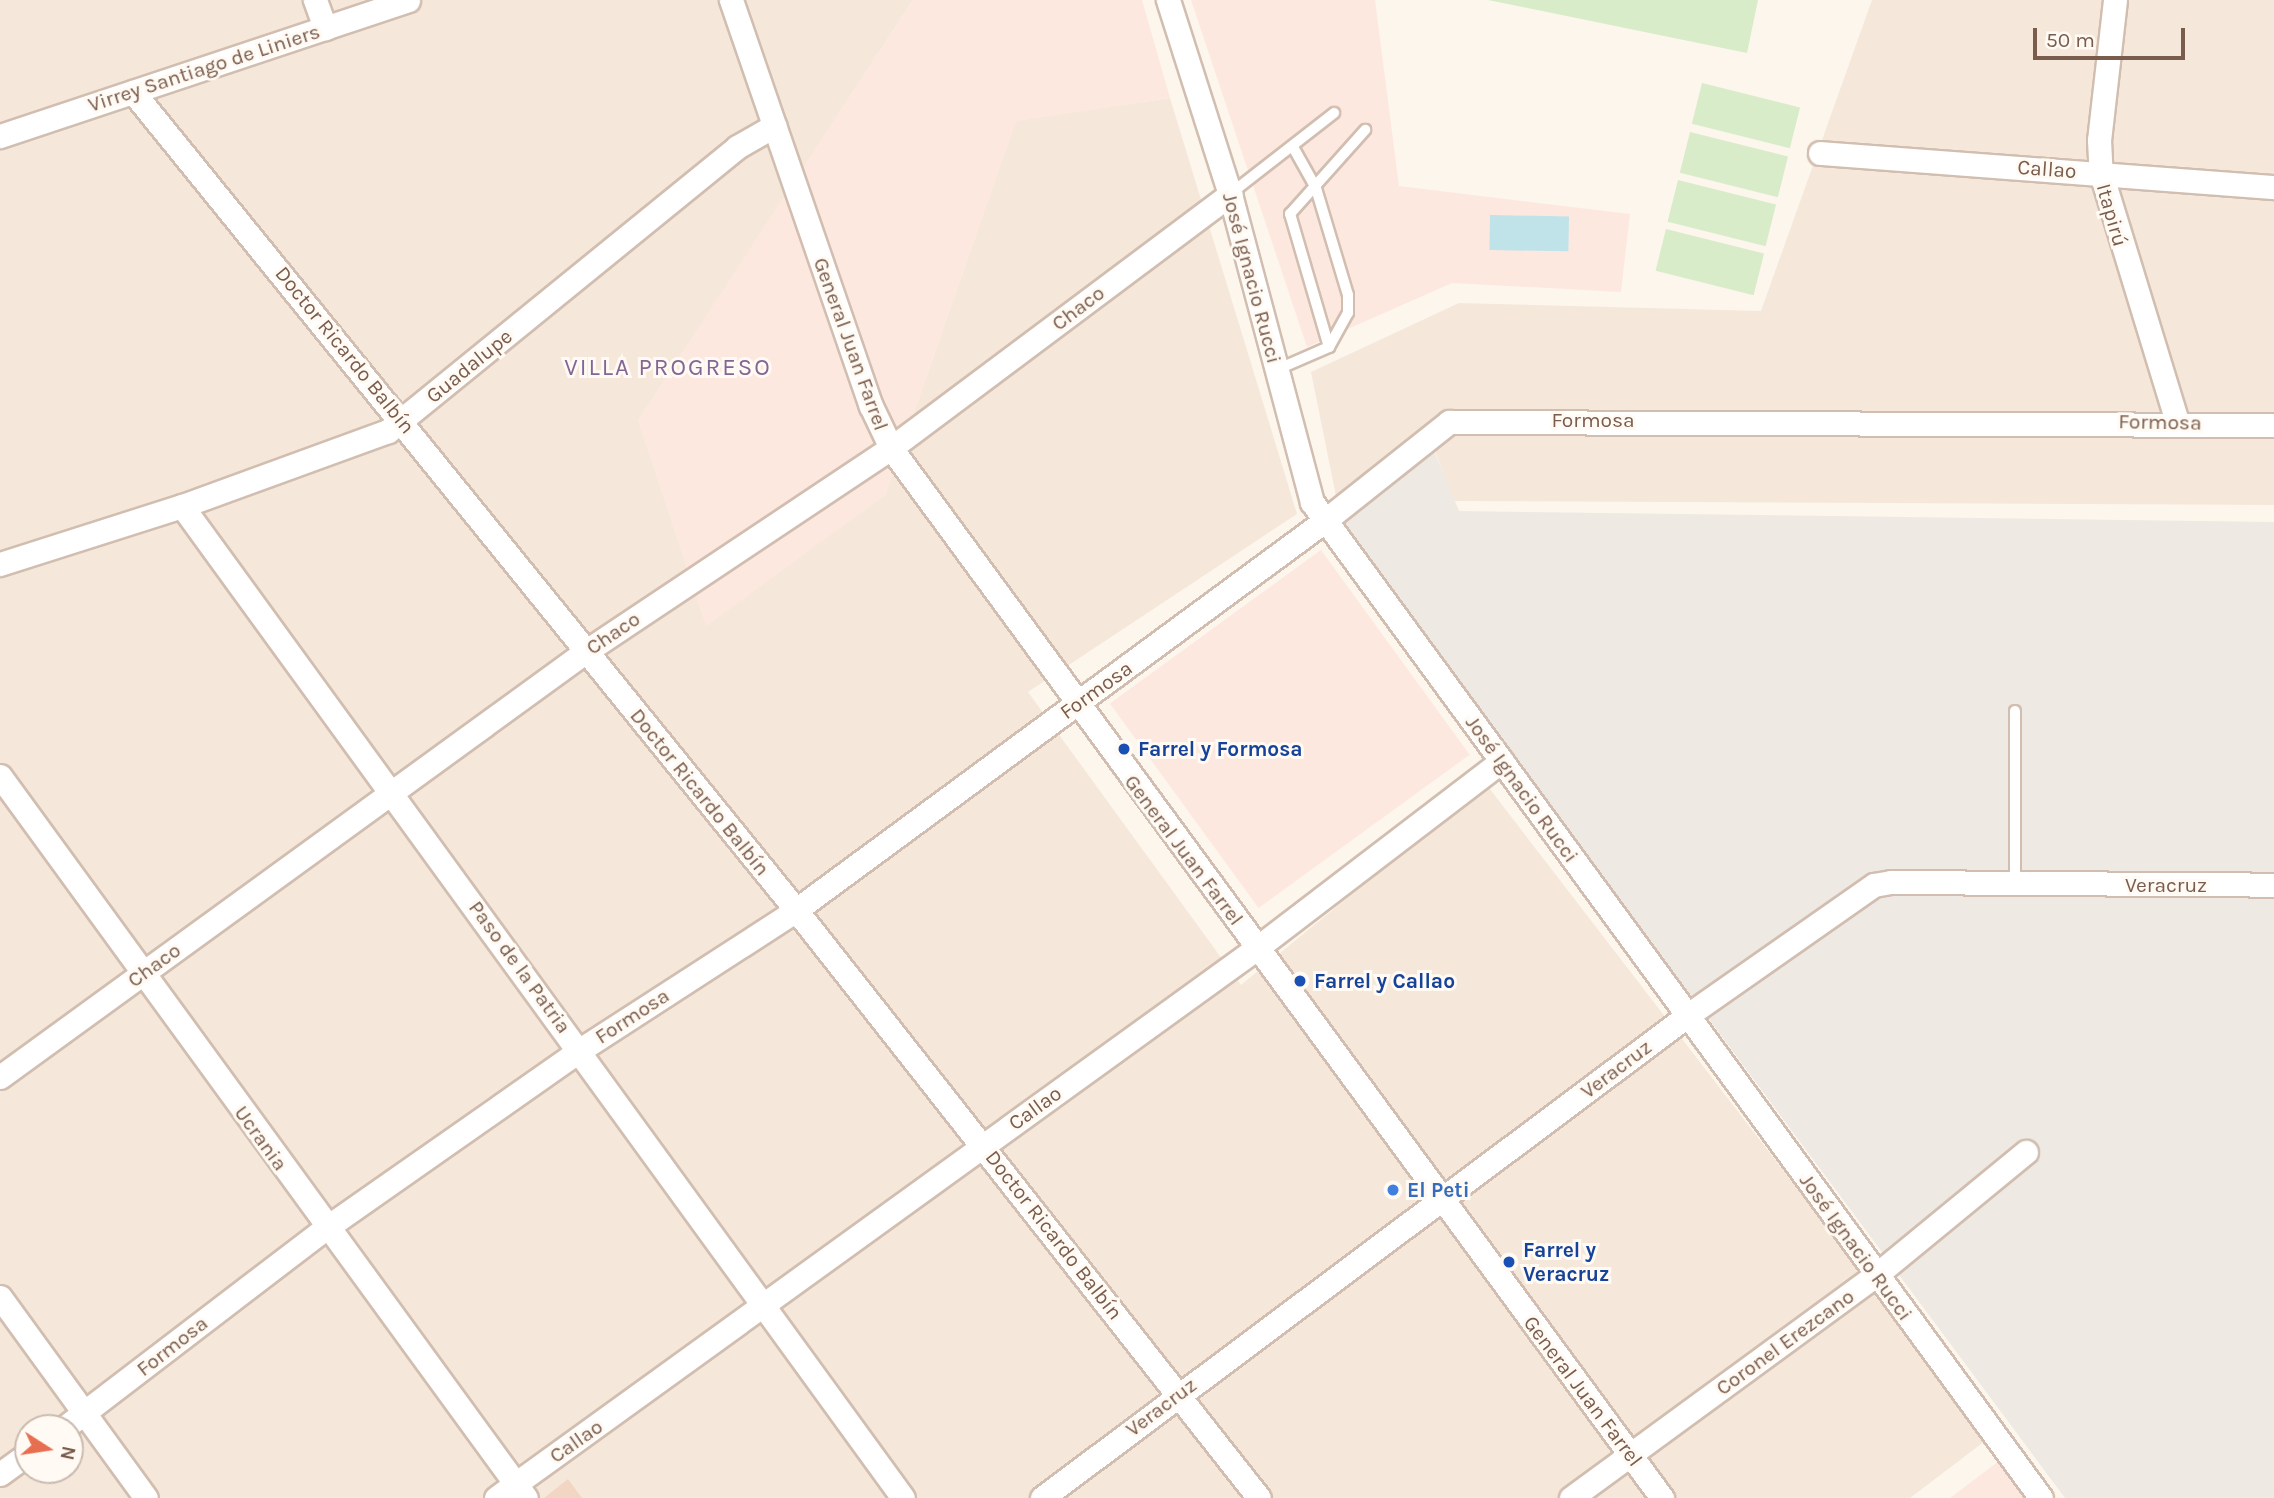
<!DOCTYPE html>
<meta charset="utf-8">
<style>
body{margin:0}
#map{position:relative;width:2274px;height:1498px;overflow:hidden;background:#fdf6ec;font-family:Karla,sans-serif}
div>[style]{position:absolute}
.residential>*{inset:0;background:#f5e8da}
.commercial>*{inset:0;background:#fde8e0;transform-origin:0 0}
.industrial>*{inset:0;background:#efe9e4}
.green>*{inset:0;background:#d8ecc9;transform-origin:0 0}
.water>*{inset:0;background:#bfe3e8;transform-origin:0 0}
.building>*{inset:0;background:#f3d5c3}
.roads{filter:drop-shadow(2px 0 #d1beb0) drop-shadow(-2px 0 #d1beb0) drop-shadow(0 2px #d1beb0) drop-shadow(0 -2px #d1beb0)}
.service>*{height:10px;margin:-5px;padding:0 5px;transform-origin:5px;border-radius:5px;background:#fff}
.minor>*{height:23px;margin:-11.5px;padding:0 11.5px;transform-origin:11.5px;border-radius:11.5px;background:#fff}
.dots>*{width:19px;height:19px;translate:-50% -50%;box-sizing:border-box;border:4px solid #fffaf3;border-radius:50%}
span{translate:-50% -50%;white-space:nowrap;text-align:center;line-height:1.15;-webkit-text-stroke:6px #fffaf3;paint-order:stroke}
.street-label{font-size:21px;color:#7a5c4d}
.transit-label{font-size:21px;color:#164399;font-weight:700}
.left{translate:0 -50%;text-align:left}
.shop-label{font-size:21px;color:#366cbe;font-weight:700}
.quarter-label{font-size:24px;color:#846695;letter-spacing:2px}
.north{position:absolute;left:14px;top:1414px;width:70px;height:70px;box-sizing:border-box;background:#fffaf3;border:2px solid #cabbb1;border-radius:50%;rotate:102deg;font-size:19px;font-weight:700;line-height:28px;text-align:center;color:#7a5c4d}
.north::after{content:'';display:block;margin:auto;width:24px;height:32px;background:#e76f51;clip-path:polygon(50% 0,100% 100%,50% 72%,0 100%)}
.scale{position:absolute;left:2033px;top:28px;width:152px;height:32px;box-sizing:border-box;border:4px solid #7a5c4d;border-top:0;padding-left:9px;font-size:21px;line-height:24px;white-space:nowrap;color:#7a5c4d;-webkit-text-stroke:5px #fffaf3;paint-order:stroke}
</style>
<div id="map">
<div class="residential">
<div style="clip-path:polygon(evenodd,0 0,913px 0,639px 420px,885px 495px,1016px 120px,1170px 98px,1297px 514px,1028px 692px,1241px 985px,1486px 784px,1989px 1438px,1910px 1498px,0 1498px,0 0,28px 1428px,70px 1428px,70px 1470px,28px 1470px,28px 1428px)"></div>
<div style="clip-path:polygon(1872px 0,2274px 0,2274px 505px,1454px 501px,1432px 443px,1342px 526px,1311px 372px,1459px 303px,1761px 311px)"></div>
</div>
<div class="commercial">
<div style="clip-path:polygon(913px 0,1142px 0,1170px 98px,1016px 121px,885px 495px,706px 626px,638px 420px)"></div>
<div style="clip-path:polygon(1191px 0,1375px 0,1399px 186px,1630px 214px,1621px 292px,1452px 283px,1307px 347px)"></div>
<div style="left:1321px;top:550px;width:253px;height:261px;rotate:54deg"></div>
<div style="clip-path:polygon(1999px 1461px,2027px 1498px,1950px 1498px)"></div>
</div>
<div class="industrial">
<div style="clip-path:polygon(1431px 443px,1459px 511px,2274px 522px,2274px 1498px,2065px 1498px,1342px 526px)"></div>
</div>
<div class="green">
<div style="clip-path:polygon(1488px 0,1758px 0,1747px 53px)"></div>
<div style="left:1702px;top:83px;width:101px;height:42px;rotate:14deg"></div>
<div style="left:1690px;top:132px;width:101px;height:42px;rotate:14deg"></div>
<div style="left:1678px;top:180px;width:101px;height:43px;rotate:14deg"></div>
<div style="left:1666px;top:229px;width:101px;height:43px;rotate:14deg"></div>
</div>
<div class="water">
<div style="left:1490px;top:215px;width:79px;height:35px;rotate:1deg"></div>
</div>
<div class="building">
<div style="clip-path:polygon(568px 1479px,582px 1498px,544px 1498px)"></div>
</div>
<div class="roads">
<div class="service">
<div style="left:1230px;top:194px;width:132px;rotate:-37.9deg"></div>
<div style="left:1329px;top:347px;width:139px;rotate:-106.3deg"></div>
<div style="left:1290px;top:214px;width:113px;rotate:-48.2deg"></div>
<div style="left:1276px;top:370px;width:58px;rotate:-23.5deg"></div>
<div style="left:1329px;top:347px;width:39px;rotate:-61deg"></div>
<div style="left:1348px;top:313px;width:18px;rotate:-90deg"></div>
<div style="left:1348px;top:295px;width:112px;rotate:-106.7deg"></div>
<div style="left:1316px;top:188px;width:47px;rotate:-119.3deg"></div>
<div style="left:2015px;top:884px;width:173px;rotate:-90deg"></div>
</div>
<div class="minor">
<div style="left:315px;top:0;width:30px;rotate:70deg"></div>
<div style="left:731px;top:0;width:429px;rotate:71deg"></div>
<div style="left:871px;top:406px;width:47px;rotate:64.5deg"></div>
<div style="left:891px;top:448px;width:1303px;rotate:53.71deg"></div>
<div style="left:1168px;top:0;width:204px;rotate:72.3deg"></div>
<div style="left:1230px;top:194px;width:319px;rotate:75.1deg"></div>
<div style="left:1312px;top:502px;width:1234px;rotate:53.8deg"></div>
<div style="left:2115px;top:0;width:141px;rotate:96.5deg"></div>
<div style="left:2099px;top:140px;width:33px;rotate:87deg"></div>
<div style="left:2101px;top:173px;width:260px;rotate:73deg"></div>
<div style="left:133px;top:92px;width:1053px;rotate:50.97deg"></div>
<div style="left:796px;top:910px;width:748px;rotate:51.78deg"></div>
<div style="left:0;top:136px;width:430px;rotate:-18.4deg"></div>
<div style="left:1820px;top:153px;width:455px;rotate:4.3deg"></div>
<div style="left:182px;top:506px;width:1226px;rotate:53.99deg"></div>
<div style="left:0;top:564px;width:191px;rotate:-17.7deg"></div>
<div style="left:182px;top:506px;width:219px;rotate:-20deg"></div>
<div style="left:388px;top:431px;width:450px;rotate:-39.1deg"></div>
<div style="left:737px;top:147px;width:43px;rotate:-29.6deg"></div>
<div style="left:0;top:776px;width:893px;rotate:53.93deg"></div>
<div style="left:0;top:1077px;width:723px;rotate:-36deg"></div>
<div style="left:585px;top:652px;width:368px;rotate:-33.7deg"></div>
<div style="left:891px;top:448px;width:424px;rotate:-36.8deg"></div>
<div style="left:0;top:1297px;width:248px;rotate:54deg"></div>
<div style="left:64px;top:1428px;width:330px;rotate:-37.4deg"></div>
<div style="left:326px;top:1228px;width:310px;rotate:-35deg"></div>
<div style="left:580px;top:1050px;width:257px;rotate:-32.9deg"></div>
<div style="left:796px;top:910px;width:654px;rotate:-36.36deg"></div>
<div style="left:1323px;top:522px;width:161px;rotate:-38.4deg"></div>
<div style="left:1449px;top:422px;width:825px;rotate:0.21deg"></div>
<div style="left:0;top:1474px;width:34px;rotate:-36deg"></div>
<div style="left:496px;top:1498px;width:939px;rotate:-35.86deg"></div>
<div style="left:1257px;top:948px;width:308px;rotate:-37.4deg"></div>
<div style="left:1042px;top:1498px;width:807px;rotate:-36.78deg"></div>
<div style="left:1688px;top:1015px;width:227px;rotate:-35deg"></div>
<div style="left:1874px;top:885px;width:17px;rotate:-10deg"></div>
<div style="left:1891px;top:882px;width:383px;rotate:0.4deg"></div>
<div style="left:1571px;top:1498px;width:378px;rotate:-36.2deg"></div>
<div style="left:1876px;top:1275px;width:194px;rotate:-39.4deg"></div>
</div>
</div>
<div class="dots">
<div style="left:1124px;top:749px;background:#1a4fb4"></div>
<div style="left:1300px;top:981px;background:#1a4fb4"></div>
<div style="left:1393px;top:1190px;background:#3f7fe0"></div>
<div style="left:1509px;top:1262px;background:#1a4fb4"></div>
</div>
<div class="street-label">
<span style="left:204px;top:68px;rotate:-18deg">Virrey Santiago de Liniers</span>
<span style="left:2047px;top:169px;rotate:4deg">Callao</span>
<span style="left:2112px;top:215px;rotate:74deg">Itapirú</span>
<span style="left:1252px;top:278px;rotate:75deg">José Ignacio Rucci</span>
<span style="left:1078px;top:308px;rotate:-37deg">Chaco</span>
<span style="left:851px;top:344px;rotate:70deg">General Juan Farrel</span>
<span style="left:345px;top:350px;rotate:51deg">Doctor Ricardo Balbín</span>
<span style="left:469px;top:366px;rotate:-39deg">Guadalupe</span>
<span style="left:1593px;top:420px">Formosa</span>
<span style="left:2160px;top:422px;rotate:1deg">Formosa</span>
<span style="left:613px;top:633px;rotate:-34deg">Chaco</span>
<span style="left:1096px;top:690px;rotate:-36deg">Formosa</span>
<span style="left:1522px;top:789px;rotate:54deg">José Ignacio Rucci</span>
<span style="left:700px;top:792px;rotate:51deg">Doctor Ricardo Balbín</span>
<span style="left:1184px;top:850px;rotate:53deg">General Juan Farrel</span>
<span style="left:2166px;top:885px">Veracruz</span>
<span style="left:154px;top:965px;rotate:-36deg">Chaco</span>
<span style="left:520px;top:967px;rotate:54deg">Paso de la Patria</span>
<span style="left:632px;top:1016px;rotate:-33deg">Formosa</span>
<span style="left:1616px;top:1069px;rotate:-37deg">Veracruz</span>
<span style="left:1035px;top:1108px;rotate:-36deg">Callao</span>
<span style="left:261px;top:1138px;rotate:54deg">Ucrania</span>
<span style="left:1054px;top:1235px;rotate:52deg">Doctor Ricardo Balbín</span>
<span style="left:1856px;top:1247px;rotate:54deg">José Ignacio Rucci</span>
<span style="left:1785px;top:1342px;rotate:-36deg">Coronel Erezcano</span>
<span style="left:172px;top:1346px;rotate:-38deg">Formosa</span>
<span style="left:1583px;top:1391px;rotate:53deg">General Juan Farrel</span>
<span style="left:1161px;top:1407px;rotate:-37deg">Veracruz</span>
<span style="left:576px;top:1441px;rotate:-35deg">Callao</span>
</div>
<div class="transit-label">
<span class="left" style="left:1138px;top:749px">Farrel y Formosa</span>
<span class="left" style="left:1314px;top:981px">Farrel y Callao</span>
<span class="left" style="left:1523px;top:1262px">Farrel y<br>Veracruz</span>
</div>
<div class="shop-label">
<span class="left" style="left:1407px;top:1190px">El Peti</span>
</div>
<div class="quarter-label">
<span style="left:668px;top:368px">VILLA PROGRESO</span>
</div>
<div class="north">N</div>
<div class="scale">50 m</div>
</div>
